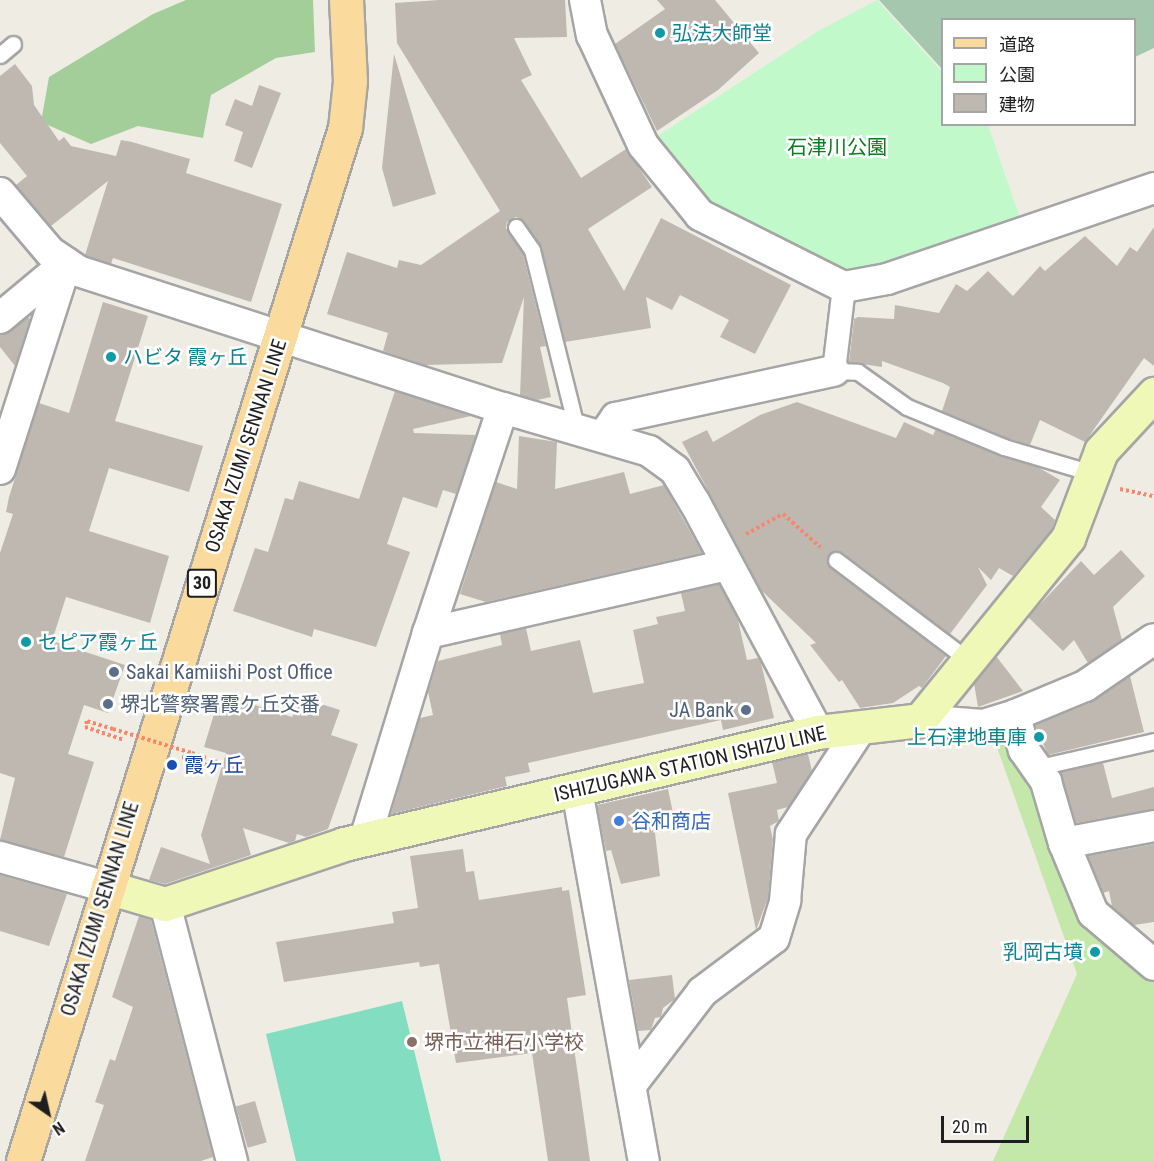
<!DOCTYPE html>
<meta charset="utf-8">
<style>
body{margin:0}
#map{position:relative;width:1154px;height:1161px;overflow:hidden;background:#efece4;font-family:"Roboto Condensed","Noto Sans JP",sans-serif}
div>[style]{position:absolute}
.grass>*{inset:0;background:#c4e8aa}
.forest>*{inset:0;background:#a4ce99}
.cemetery>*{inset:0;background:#a5c7ad}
.park>*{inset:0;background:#c1f9ca}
.pitch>*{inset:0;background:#83ddc1}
.building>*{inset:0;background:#bfb8b0;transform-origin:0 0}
.path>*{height:4px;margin-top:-2px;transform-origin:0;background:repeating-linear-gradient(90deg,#f8866c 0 3px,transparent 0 6px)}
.roads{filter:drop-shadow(2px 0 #a5a5a5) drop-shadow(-2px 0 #a5a5a5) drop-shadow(0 2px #a5a5a5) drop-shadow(0 -2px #a5a5a5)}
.service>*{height:15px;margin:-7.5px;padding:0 7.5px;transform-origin:7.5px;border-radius:7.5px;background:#fff}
.pedestrian>*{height:22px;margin:-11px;padding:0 11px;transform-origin:11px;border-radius:11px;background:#fff}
.minor>*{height:30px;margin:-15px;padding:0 15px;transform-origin:15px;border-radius:15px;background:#fff}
.secondary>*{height:33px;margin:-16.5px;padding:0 16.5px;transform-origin:16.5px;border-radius:16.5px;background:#f0f8b8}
.primary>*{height:33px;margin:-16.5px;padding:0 16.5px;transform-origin:16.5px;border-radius:16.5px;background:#fada9d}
.path-bridge>*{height:4px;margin-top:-2px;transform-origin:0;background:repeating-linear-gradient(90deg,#f8866c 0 3px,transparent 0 6px)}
.dots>*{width:16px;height:16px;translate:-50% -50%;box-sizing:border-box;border:3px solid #fff;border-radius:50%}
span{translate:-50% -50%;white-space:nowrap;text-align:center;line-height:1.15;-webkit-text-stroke:5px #fff;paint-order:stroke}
.shield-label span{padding:2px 4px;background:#fff;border:2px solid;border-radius:4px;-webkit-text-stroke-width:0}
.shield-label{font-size:18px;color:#1e1e1e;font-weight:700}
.culture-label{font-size:20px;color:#0d838f}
.left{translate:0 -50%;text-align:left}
.right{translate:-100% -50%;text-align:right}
.park-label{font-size:20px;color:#0d7b1f}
.street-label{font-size:20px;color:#1e1e1e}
.service-label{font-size:20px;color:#4e5e75}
.transit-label{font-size:20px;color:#164399}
.shop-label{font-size:20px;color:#366cbe}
.education-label{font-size:20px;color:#785e54}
.legend{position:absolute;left:941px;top:18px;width:195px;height:108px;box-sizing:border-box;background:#fff;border:2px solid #a5a5a5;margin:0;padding:8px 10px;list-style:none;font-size:18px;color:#1e1e1e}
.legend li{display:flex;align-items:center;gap:12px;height:30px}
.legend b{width:30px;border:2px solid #a5a5a5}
.north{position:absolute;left:18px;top:1083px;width:60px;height:60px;-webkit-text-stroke:4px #fff;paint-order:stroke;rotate:146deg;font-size:16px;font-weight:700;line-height:24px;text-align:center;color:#1e1e1e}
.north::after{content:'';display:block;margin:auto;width:21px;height:27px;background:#1e1e1e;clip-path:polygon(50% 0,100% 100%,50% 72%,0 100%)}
.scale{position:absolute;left:941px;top:1116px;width:88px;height:27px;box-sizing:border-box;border:3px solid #1e1e1e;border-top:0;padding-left:8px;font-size:18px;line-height:21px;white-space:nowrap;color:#1e1e1e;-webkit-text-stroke:4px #fff;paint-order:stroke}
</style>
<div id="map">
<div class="grass">
<div style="clip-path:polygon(1006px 734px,1035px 779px,1084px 916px,1143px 977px,1154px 978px,1154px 1161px,993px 1161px,1077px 974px,998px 750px,996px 739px)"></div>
</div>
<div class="forest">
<div style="clip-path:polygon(186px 0,313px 0,315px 52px,276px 58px,211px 95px,203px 138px,138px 126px,91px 144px,41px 122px,49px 77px,153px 14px)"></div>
</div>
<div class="cemetery">
<div style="clip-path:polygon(879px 0,1154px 0,1154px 48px,1135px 57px,1134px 20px,942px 20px,942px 69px)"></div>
</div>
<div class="park">
<div style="clip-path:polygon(877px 0,942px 72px,942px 124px,988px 125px,1020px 218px,850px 273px,711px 205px,653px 139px,820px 30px)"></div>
</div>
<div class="pitch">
<div style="clip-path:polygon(402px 1001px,441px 1161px,296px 1161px,266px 1034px)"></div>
</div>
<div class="building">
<div style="clip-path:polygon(439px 0,565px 0,567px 37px,514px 38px,532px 75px,521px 80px,581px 178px,626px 149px,652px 187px,588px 229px,624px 291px,661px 218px,791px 285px,755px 354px,720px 337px,729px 320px,680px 295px,672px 310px,646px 297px,651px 328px,565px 342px,541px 247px,524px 221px,516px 217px,507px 222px,506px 228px,523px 254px,546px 346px,540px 347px,551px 397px,537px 400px,520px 395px,524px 297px,502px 363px,425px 365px,383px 351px,388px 333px,327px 314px,347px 252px,397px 268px,399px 260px,421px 265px,500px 211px,397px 43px,395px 3px)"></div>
<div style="clip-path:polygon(657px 0,715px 0,759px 53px,718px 90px,657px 131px,615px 44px,665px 9px)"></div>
<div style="clip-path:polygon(394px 54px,436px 194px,393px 207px,382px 168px)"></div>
<div style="clip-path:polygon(15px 64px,32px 86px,34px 105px,59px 141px,64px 137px,71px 146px,116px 156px,121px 140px,132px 142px,190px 159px,186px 173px,282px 204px,251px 302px,113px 258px,111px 264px,85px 255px,108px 181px,51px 226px,16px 185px,27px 176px,0 143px,0 76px)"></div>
<div style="clip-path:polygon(259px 85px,281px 93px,252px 168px,234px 161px,243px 132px,225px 125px,235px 99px,252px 106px)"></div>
<div style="clip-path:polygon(1154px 227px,1154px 366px,1144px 358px,1085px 442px,1040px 420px,1030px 445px,1007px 438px,942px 411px,950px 387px,943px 383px,882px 361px,882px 367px,849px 362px,854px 319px,858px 317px,894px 319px,895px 305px,939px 313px,956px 284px,967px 291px,988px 271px,1013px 296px,1040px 266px,1045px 271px,1085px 236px,1117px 266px,1130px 247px,1137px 252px)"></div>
<div style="clip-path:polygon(103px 302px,148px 316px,115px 421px,203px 446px,189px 492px,109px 468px,89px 531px,169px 556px,150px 623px,66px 597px,52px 641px,125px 665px,108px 713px,84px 705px,68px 754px,94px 762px,64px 857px,0 840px,15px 778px,0 773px,0 553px,13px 514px,6px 512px,9px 497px,39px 403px,69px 413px)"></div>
<div style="clip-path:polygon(28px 317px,30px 319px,15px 366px,0 347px,0 335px)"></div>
<div style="clip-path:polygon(395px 391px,471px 416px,413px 429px,414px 433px,476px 435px,456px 494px,443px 490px,437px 508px,403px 497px,387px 544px,410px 552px,376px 647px,314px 629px,312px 637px,233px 611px,255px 548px,268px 552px,285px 498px,293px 500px,299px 481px,359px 499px)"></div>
<div style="clip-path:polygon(797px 402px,896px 438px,904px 422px,933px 435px,936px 429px,1036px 466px,1060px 480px,1041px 507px,1055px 520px,1052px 529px,1013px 576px,999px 568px,991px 580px,978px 567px,987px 585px,950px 634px,842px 552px,828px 555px,830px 568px,946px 656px,922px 688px,919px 686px,893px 703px,860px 708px,842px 680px,839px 682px,810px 645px,816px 643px,762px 591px,682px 442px,707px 430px,713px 442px,760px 415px)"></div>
<div style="clip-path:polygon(519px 436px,557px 442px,555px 489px,624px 472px,630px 494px,664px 485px,702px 553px,486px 602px,460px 594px,496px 482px,517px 489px)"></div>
<div style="clip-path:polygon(1121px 550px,1145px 576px,1113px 607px,1122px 640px,1088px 663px,1074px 640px,1063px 651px,1028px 617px,1081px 561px,1094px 575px)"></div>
<div style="clip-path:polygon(719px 584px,738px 620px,747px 660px,758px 658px,761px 663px,774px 718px,723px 730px,721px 720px,528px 763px,530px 772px,505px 777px,507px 786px,391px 814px,420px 718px,433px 715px,428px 692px,438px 661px,502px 645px,500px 634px,526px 628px,531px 651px,580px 640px,593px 693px,644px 683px,633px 630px,658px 624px,656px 617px,685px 611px,681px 593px)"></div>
<div style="clip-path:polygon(996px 656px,1023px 691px,978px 707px,974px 683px)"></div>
<div style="clip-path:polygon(1130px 676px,1144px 732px,1048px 755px,1035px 725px,1092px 702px)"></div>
<div style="clip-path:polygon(302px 698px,340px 710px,331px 735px,358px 744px,328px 829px,306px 837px,297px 834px,295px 841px,289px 843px,243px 828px,251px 855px,165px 884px,149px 880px,161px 847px,210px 864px,201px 835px,226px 753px,204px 747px,218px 701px,237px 707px,239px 700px,292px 717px)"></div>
<div style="clip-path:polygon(808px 754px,812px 771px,788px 807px,777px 810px,779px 821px,770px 826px,773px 840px,768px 898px,756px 930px,728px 793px,777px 783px,772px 762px)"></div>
<div style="clip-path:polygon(1103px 763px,1112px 798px,1154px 787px,1154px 809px,1076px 823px,1060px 772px)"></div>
<div style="clip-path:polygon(668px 789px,676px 827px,655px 833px,660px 876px,621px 884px,611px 850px,606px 851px,597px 805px)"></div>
<div style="clip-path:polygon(1154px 844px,1154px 922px,1134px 925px,1112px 906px,1109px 891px,1103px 893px,1088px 856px)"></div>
<div style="clip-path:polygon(463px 849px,466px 872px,474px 871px,479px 900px,562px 887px,562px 891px,569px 890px,586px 995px,567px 998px,590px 1161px,548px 1161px,532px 1053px,456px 1063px,439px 964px,420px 967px,419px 962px,284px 982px,276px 942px,394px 923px,392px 912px,418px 908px,410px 856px)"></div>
<div style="clip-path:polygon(0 875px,67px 894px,49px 946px,0 931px)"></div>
<div style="clip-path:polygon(139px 916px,151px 920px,213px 1157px,201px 1161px,85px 1161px,104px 1105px,95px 1102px,110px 1059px,115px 1061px,133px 1007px,112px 997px)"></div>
<div style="clip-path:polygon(672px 975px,675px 999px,663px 1008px,661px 1017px,655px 1018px,651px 1030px,638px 1031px,629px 980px)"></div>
<div style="left:255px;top:1101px;width:43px;height:20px;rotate:74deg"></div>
</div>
<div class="path">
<div style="left:1120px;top:489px;width:35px;rotate:12deg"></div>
<div style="left:746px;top:534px;width:42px;rotate:-28.4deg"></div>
<div style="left:783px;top:514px;width:50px;rotate:41.7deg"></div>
<div style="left:113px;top:729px;width:27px;rotate:-163deg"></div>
<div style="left:87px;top:721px;width:6px;rotate:108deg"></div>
<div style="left:85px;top:727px;width:41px;rotate:18.4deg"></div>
<div style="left:182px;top:757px;width:35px;rotate:18deg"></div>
<div style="left:215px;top:768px;width:6px;rotate:-72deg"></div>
<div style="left:217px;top:762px;width:27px;rotate:-160deg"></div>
</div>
<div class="roads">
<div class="service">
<div style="left:0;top:55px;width:17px;rotate:-40deg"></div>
<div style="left:516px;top:227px;width:28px;rotate:55deg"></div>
<div style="left:532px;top:250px;width:182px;rotate:76deg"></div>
<div style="left:834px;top:371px;width:24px;rotate:2deg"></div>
<div style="left:858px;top:372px;width:60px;rotate:35.5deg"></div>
<div style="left:907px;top:407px;width:105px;rotate:22.4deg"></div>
<div style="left:1004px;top:447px;width:92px;rotate:16.5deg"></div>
<div style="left:836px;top:560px;width:166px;rotate:37.1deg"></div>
<div style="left:1039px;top:767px;width:118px;rotate:-12.7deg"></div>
</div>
<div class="pedestrian">
<div style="left:834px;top:371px;width:85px;rotate:-83.2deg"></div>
</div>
<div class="minor">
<div style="left:585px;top:0;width:36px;rotate:79deg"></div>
<div style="left:592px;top:35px;width:121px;rotate:65.1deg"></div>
<div style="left:643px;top:145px;width:90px;rotate:50.8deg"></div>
<div style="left:700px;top:215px;width:161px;rotate:26.6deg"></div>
<div style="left:844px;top:287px;width:44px;rotate:-10.5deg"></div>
<div style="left:887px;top:279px;width:282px;rotate:-18.8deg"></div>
<div style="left:0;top:193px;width:77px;rotate:49.7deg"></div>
<div style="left:50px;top:252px;width:34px;rotate:34deg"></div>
<div style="left:78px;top:271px;width:447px;rotate:17.9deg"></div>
<div style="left:503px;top:408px;width:152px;rotate:16.4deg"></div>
<div style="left:649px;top:451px;width:32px;rotate:36deg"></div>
<div style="left:675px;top:470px;width:39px;rotate:59deg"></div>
<div style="left:695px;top:503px;width:260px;rotate:61.8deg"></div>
<div style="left:0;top:318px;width:86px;rotate:-39.8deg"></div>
<div style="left:604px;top:435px;width:21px;rotate:-55deg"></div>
<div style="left:616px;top:418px;width:223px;rotate:-12.2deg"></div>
<div style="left:0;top:469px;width:216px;rotate:-72.2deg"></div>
<div style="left:428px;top:633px;width:307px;rotate:-12.8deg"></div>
<div style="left:1015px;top:715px;width:36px;rotate:76deg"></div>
<div style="left:1024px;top:750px;width:39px;rotate:55deg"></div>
<div style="left:1046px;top:782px;width:64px;rotate:73.6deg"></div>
<div style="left:1064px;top:843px;width:76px;rotate:67.5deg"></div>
<div style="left:1093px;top:913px;width:80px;rotate:40.4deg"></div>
<div style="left:920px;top:720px;width:63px;rotate:4.5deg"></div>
<div style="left:983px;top:725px;width:34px;rotate:-17deg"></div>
<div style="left:1015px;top:715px;width:76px;rotate:-22.5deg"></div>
<div style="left:1085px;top:686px;width:83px;rotate:-34.3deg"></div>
<div style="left:577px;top:790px;width:377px;rotate:79.8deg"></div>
<div style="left:365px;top:839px;width:215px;rotate:-73deg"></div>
<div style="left:428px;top:633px;width:237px;rotate:-71.6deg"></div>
<div style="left:1064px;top:843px;width:92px;rotate:-10.7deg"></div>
<div style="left:0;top:857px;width:111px;rotate:15.7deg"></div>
<div style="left:165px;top:904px;width:266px;rotate:75.4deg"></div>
<div style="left:631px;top:1085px;width:117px;rotate:-52.6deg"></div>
<div style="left:702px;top:992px;width:90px;rotate:-36.9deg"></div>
<div style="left:774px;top:938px;width:39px;rotate:-73deg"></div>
<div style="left:785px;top:901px;width:67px;rotate:-84.9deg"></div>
<div style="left:791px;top:834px;width:126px;rotate:-56.7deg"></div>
</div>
<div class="secondary">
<div style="left:107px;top:887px;width:60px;rotate:16.3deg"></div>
<div style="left:165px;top:904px;width:189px;rotate:-18.5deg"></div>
<div style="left:344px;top:844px;width:487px;rotate:-13.3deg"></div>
<div style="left:818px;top:732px;width:103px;rotate:-6.7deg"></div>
<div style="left:920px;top:720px;width:235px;rotate:-50.9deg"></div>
<div style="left:1068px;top:538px;width:93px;rotate:-69.2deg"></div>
<div style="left:1101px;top:451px;width:78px;rotate:-47.1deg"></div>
</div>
<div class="primary">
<div style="left:23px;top:1161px;width:1082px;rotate:-72.69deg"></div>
<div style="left:345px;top:128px;width:47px;rotate:-83.9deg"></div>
<div style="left:350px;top:81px;width:81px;rotate:-92.8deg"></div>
</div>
</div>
<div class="path-bridge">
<div style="left:113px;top:729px;width:83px;rotate:16.9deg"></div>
</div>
<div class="dots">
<div style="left:660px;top:33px;background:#0f9aa8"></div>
<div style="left:111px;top:357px;background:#0f9aa8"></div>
<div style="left:26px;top:642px;background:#0f9aa8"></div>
<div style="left:114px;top:672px;background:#5c6f8a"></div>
<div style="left:108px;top:704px;background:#5c6f8a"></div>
<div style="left:746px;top:710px;background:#5c6f8a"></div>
<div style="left:1039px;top:737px;background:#0f9aa8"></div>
<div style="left:172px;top:765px;background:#1a4fb4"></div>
<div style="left:619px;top:821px;background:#3f7fe0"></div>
<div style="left:1095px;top:952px;background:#0f9aa8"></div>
<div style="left:412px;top:1042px;background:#8d6e63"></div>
</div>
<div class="shield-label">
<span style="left:202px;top:583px">30</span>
</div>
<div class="culture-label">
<span class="left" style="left:672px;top:33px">弘法大師堂</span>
<span class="left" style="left:123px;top:357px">ハビタ 霞ヶ丘</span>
<span class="left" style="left:38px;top:642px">セピア霞ヶ丘</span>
<span class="right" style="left:1027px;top:737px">上石津地車庫</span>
<span class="right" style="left:1083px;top:952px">乳岡古墳</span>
</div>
<div class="park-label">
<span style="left:837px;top:147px">石津川公園</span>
</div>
<div class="street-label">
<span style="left:246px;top:446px;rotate:-72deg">OSAKA IZUMI SENNAN LINE</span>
<span style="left:690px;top:764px;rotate:-13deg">ISHIZUGAWA STATION ISHIZU LINE</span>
<span style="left:100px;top:909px;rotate:-73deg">OSAKA IZUMI SENNAN LINE</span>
</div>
<div class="service-label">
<span class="left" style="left:126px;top:672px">Sakai Kamiishi Post Office</span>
<span class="left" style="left:120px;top:704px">堺北警察署霞ケ丘交番</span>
<span class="right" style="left:734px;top:710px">JA Bank</span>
</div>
<div class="transit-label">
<span class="left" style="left:184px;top:765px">霞ヶ丘</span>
</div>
<div class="shop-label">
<span class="left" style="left:631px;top:821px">谷和商店</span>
</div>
<div class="education-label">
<span class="left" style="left:424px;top:1042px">堺市立神石小学校</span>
</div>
<ul class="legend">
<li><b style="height:8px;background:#fada9d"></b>道路</li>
<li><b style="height:16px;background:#c1f9ca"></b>公園</li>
<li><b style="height:16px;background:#bfb8b0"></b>建物</li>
</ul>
<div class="north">N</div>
<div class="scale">20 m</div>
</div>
